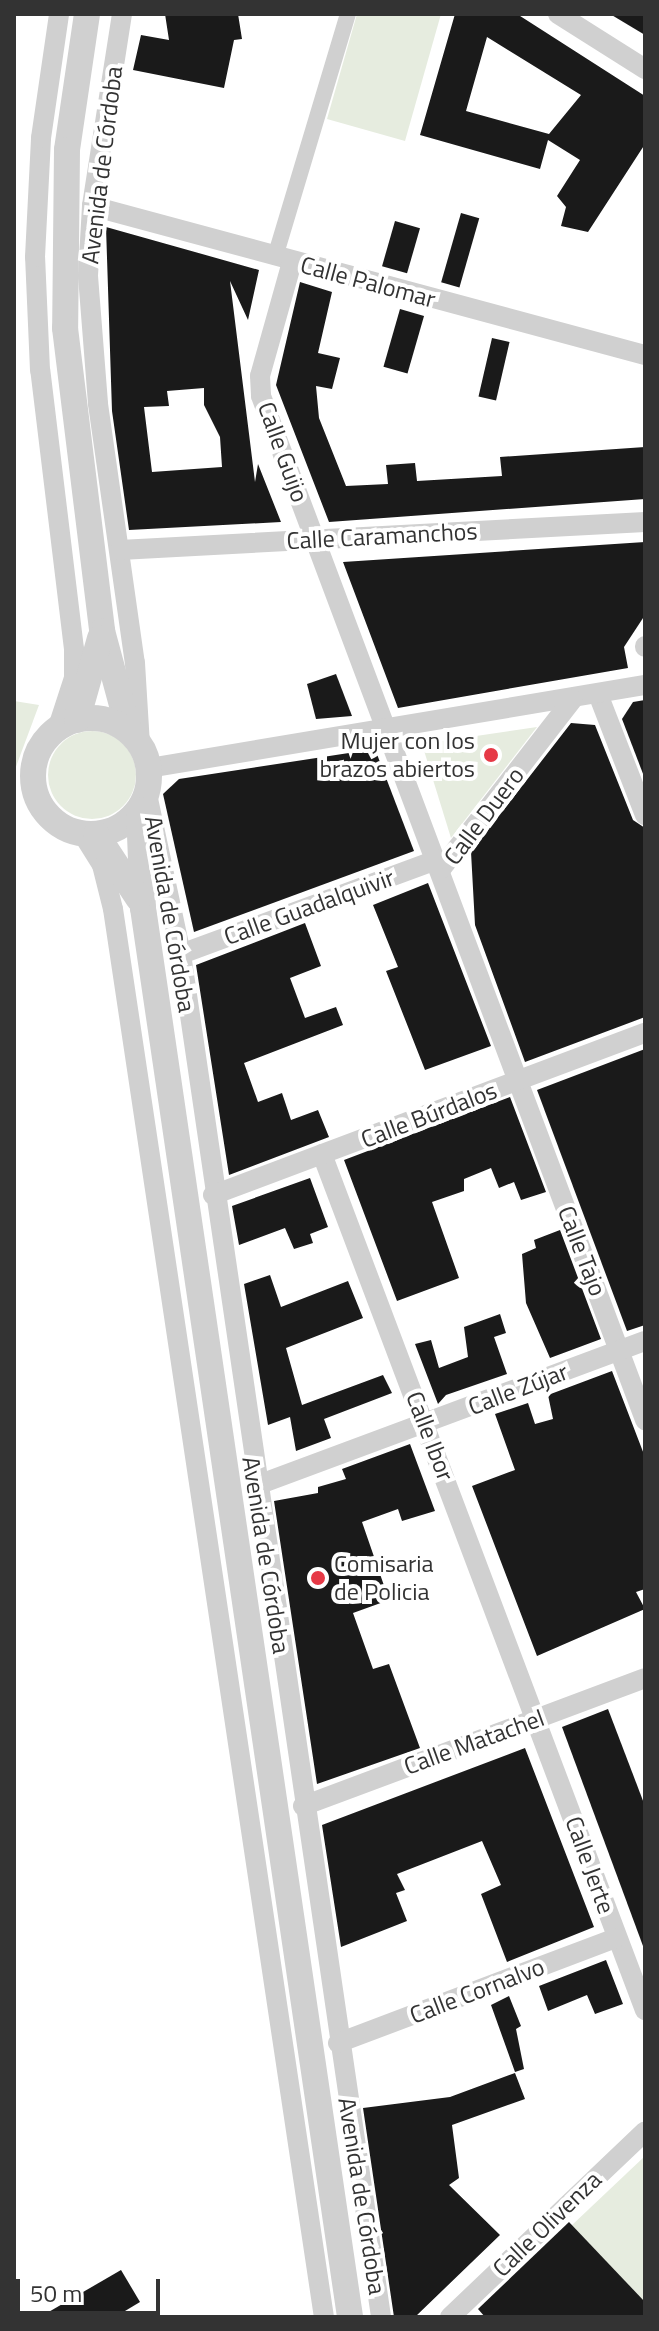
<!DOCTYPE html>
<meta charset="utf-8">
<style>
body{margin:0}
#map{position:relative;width:659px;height:2331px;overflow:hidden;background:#fff;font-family:"Titillium Web",sans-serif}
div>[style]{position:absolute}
.green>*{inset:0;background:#e6ecdf}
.round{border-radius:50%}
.building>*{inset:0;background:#1a1a1a;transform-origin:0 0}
.pedestrian>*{height:16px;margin:-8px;padding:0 8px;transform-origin:8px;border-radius:8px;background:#d0d0d0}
.minor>*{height:20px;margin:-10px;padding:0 10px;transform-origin:10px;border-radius:10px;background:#d0d0d0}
.tertiary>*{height:26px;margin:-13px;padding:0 13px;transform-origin:13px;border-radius:13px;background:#d0d0d0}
.tertiary>.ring{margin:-13px;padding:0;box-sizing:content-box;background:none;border:26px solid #d0d0d0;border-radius:50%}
.dots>*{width:22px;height:22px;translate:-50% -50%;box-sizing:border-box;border:4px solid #fff;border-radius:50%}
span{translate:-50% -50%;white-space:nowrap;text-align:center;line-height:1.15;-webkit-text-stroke:8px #fff;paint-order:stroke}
.street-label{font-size:24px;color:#333}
.poi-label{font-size:24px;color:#333}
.right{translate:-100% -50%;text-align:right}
.left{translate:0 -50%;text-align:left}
.frame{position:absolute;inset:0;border:16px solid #333;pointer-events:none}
.scale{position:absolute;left:16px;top:2279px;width:144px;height:36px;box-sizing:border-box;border:4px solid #333;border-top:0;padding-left:10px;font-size:24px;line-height:28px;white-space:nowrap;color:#333;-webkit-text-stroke:6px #fff;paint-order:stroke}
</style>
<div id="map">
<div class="green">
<div style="clip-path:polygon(357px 14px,441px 14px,405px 141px,327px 119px)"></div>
<div style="clip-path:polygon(14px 701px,39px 705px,14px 772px)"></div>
<div style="clip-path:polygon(537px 727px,451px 838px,422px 744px)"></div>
<div class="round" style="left:48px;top:731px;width:88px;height:88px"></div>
<div style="clip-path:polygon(645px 2156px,645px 2303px,571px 2226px)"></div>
</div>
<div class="building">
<div style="clip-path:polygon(165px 14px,238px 14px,242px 39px,234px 40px,224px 88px,133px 70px,141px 35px,169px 40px)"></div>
<div style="clip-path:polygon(evenodd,455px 14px,517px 14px,645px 96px,645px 144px,588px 232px,561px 226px,566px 207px,557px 196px,580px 160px,548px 140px,540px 169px,420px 135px,455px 14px,487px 37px,581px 95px,549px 134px,466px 111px,487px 37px)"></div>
<div style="clip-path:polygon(610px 14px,645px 14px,645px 35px)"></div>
<div style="left:461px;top:213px;width:19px;height:72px;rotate:16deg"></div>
<div style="left:395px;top:221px;width:26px;height:47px;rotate:16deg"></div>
<div style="clip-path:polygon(evenodd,106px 227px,259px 270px,248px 320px,230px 281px,255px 482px,258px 464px,281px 522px,129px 530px,112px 411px,106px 227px,204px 388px,204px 405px,220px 437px,222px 467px,152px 472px,144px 407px,169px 406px,167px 391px,204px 388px)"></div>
<div style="clip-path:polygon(300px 282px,332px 292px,318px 353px,340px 358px,332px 389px,316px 386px,319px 418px,346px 486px,388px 484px,386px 465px,415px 463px,417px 481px,502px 476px,500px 457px,645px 447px,645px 499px,329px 522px,276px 385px)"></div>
<div style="left:400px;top:309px;width:25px;height:60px;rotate:16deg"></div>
<div style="left:492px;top:338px;width:18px;height:60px;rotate:13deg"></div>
<div style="clip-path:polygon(645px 542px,645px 615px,624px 647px,628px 668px,398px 708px,343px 562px)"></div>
<div style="clip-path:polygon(336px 674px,352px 716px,316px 719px,307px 684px)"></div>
<div style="clip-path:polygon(645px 700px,645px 779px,622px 719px,633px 702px)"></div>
<div style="clip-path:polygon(571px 723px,595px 725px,633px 820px,645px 828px,645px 1017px,525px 1062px,475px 925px,471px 852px)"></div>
<div style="clip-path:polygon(375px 749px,414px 851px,194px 932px,163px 794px,179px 779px)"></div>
<div style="clip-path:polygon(428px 883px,491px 1046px,425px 1070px,386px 971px,398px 967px,373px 905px)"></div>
<div style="clip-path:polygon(305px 923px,321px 966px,290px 978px,305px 1018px,336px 1007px,343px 1025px,244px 1063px,258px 1102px,282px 1093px,291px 1120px,318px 1110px,329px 1137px,229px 1175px,196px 965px)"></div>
<div style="clip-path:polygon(645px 1049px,645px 1325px,627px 1331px,537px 1090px)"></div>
<div style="clip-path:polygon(510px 1097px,546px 1192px,521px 1200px,514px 1182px,499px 1188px,491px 1168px,464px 1179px,464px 1191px,432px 1202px,459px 1278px,397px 1301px,344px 1160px)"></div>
<div style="clip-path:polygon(310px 1178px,328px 1227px,310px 1234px,313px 1243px,294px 1249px,285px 1228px,239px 1245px,232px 1206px)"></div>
<div style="clip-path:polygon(560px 1230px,601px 1339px,550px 1358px,526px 1303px,522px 1254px,536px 1248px,534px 1240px)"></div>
<div style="clip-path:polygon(270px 1275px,281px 1307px,348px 1281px,363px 1318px,286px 1348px,302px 1405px,383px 1375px,392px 1393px,324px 1419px,331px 1438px,296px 1451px,290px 1417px,268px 1425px,244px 1284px)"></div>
<div style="clip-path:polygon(500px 1314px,506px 1333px,494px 1337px,507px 1374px,446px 1395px,438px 1404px,415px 1344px,431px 1340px,439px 1368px,468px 1357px,464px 1327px)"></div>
<div style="clip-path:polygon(612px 1371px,645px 1457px,645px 1589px,636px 1592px,645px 1609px,537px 1656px,472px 1486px,515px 1470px,495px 1414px,528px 1403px,535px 1424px,553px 1419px,548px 1395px)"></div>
<div style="clip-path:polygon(410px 1444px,435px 1511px,402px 1521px,398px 1509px,362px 1522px,389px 1600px,353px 1613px,373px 1669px,389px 1664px,420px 1748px,317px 1784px,274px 1501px,318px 1493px,318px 1487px,346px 1479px,342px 1469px)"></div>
<div style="clip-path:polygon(608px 1709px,645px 1806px,643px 1946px,562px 1727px)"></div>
<div style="clip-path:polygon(525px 1748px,594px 1927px,507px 1962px,481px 1894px,501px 1885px,482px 1841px,397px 1874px,405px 1890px,396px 1893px,407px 1921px,341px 1947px,322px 1825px)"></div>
<div style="clip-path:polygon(606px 1960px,623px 2004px,595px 2014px,587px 1995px,548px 2011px,539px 1986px)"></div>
<div style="clip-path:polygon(509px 1996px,521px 2026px,516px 2029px,524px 2069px,515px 2072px,491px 2005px)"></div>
<div style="clip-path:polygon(515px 2073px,525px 2099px,452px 2125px,459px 2178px,449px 2185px,500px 2235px,415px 2317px,394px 2317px,363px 2108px,450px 2097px)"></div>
<div style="clip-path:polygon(569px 2222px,645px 2302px,645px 2317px,485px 2317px,478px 2309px)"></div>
<div style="clip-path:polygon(121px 2270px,140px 2302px,115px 2317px,40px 2317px)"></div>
</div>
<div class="pedestrian">
<div style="left:275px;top:257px;width:254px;rotate:-73.3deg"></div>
</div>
<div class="minor">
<div style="left:122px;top:14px;width:194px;rotate:98.9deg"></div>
<div style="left:92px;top:206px;width:70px;rotate:93.3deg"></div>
<div style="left:88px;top:276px;width:128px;rotate:85.5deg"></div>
<div style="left:98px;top:404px;width:262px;rotate:81.9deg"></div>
<div style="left:135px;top:663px;width:81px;rotate:86.5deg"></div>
<div style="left:558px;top:14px;width:103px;rotate:32.3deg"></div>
<div style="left:92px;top:206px;width:573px;rotate:15.08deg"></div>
<div style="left:292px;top:262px;width:118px;rotate:105.7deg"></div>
<div style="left:260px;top:376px;width:20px;rotate:87deg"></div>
<div style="left:261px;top:396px;width:1094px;rotate:69.44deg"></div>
<div style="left:120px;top:550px;width:526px;rotate:-3.05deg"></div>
<div style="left:645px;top:646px;width:1px;rotate:90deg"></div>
<div style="left:598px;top:694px;width:130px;rotate:68.8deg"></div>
<div style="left:57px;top:730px;width:55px;rotate:-71.9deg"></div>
<div style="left:74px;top:678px;width:29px;rotate:-90deg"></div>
<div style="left:74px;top:649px;width:281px;rotate:-96.9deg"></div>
<div style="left:40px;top:370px;width:113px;rotate:-92.5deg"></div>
<div style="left:35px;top:257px;width:119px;rotate:-87.1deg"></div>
<div style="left:41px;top:138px;width:125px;rotate:-81.7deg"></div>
<div style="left:149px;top:768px;width:503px;rotate:-9.5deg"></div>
<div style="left:147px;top:794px;width:164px;rotate:78deg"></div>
<div style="left:181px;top:954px;width:1378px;rotate:81.65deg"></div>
<div style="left:82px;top:833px;width:38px;rotate:58deg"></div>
<div style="left:102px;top:865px;width:45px;rotate:76deg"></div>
<div style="left:113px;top:909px;width:1424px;rotate:81.48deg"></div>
<div style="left:441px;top:869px;width:215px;rotate:-52.2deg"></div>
<div style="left:181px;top:954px;width:273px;rotate:-20.2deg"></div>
<div style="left:322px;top:1154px;width:915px;rotate:69.33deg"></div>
<div style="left:213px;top:1195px;width:461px;rotate:-20.6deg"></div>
<div style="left:255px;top:1486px;width:416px;rotate:-20.4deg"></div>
<div style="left:303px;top:1806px;width:365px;rotate:-20.5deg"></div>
<div style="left:338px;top:2043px;width:297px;rotate:-20.7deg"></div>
<div style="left:450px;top:2317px;width:269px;rotate:-43.6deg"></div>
</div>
<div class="tertiary">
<div style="left:87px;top:14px;width:137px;rotate:98.4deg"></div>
<div style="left:67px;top:150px;width:178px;rotate:90.6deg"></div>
<div style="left:65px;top:328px;width:305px;rotate:83deg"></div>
<div style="left:102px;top:631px;width:104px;rotate:74.9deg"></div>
<div class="ring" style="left:33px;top:718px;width:90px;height:90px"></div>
<div style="left:77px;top:720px;width:85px;rotate:-74.3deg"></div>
<div style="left:139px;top:810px;width:98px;rotate:87.7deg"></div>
<div style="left:143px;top:908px;width:1424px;rotate:81.64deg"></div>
<div style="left:96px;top:834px;width:77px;rotate:56.7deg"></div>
</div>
<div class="dots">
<div style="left:491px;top:755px;background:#e63946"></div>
<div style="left:318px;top:1578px;background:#e63946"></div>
</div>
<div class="street-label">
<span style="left:102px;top:165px;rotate:-83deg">Avenida de Córdoba</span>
<span style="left:368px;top:282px;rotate:15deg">Calle Palomar</span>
<span style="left:283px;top:452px;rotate:70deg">Calle Guijo</span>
<span style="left:382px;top:536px;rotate:-3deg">Calle Caramanchos</span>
<span style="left:484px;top:816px;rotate:-53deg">Calle Duero</span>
<span style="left:309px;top:907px;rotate:-20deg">Calle Guadalquivir</span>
<span style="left:170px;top:914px;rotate:80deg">Avenida de Córdoba</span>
<span style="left:429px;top:1115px;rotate:-21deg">Calle Búrdalos</span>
<span style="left:582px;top:1251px;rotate:69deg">Calle Tajo</span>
<span style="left:518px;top:1389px;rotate:-21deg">Calle Zújar</span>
<span style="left:430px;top:1436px;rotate:69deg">Calle Ibor</span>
<span style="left:266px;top:1555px;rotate:81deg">Avenida de Córdoba</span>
<span style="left:474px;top:1742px;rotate:-20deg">Calle Matachel</span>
<span style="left:590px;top:1865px;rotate:70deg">Calle Jerte</span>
<span style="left:477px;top:1991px;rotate:-21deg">Calle Cornalvo</span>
<span style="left:362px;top:2196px;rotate:81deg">Avenida de Córdoba</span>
<span style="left:547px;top:2224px;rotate:-44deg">Calle Olivenza</span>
</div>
<div class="poi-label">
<span class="right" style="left:475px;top:755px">Mujer con los<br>brazos abiertos</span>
<span class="left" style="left:334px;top:1578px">Comisaria<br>de Policia</span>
</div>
<div class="frame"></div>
<div class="scale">50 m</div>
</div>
